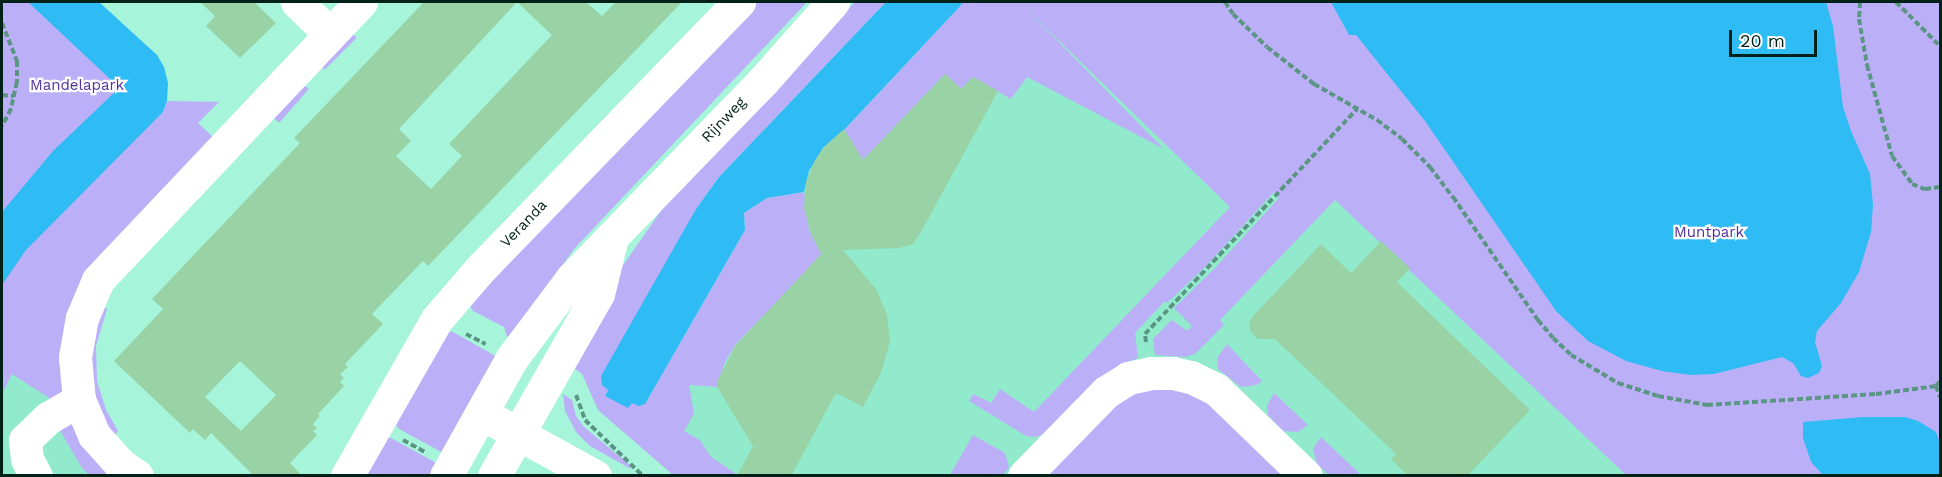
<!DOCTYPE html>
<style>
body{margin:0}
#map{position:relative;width:1942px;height:477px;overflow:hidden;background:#a6f5db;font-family:"Work Sans",sans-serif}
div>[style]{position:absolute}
.built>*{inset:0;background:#92eacd}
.green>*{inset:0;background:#bbaff8;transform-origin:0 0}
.water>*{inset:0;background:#2fbbf4}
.building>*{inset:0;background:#98d2a5}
.path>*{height:4px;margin-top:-2px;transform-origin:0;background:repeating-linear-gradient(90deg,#5b9583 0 6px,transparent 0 9px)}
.minor>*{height:33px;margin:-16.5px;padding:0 16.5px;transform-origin:16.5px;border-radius:16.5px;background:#fff}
span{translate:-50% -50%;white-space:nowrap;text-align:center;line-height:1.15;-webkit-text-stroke:4.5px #fff;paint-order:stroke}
.park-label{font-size:15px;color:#52309f}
.street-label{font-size:15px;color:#002118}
.frame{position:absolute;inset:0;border:3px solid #002118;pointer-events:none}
.scale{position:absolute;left:1729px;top:30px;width:88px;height:27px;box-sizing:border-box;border:3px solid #002118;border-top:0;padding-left:8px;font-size:18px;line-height:21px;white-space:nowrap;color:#002118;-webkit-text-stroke:4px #fff;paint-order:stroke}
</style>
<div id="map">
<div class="built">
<div style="clip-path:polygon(1018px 2px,1122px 2px,1379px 223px,1626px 475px,700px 475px,645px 404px,689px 385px,717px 387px,725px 362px,736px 344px,823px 255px,809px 229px,804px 192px,809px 171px,817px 157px,836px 135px,945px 74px,973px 77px,1011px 99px,1027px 77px,1162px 147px)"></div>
<div style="clip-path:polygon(2px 363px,65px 392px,99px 475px,2px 476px)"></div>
</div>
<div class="green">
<div style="clip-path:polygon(2px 2px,98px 2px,158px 56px,148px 124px,163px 112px,167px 101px,219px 102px,198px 123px,215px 139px,114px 243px,65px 392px,57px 403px,12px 374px,2px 394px)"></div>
<div style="clip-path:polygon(750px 2px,807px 2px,574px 249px,516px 331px,507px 337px,504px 327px,473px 311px,465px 297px)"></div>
<div style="clip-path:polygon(855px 2px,886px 2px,719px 177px,696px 209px,605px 396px,645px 404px,745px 230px,744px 213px,767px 198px,804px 192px,809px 229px,823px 255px,736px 344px,725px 362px,717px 387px,689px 385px,694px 414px,684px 431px,700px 440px,711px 457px,738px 475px,673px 475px,598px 410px,582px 374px,565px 362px,603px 294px,686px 175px)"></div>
<div style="clip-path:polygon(964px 2px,1940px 2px,1940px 475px,1626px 475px,1335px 200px,1220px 320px,1224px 325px,1195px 354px,1185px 357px,1155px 355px,1153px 339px,1172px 320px,1187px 331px,1192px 326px,1174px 308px,1215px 268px,1279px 198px,1274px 192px,1206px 266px,1167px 303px,1165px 301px,1135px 333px,1138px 358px,1118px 366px,1044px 434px,1036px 437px,1026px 436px,969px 401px,973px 394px,991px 403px,1000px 389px,1034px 412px,1230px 207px,1022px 5px,1164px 149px,1027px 77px,1011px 99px,973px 77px,961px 89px,945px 74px,863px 160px,844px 130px)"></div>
<div style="left:351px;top:32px;width:8px;height:45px;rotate:45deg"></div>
<div style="left:302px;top:83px;width:9px;height:45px;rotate:41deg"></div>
<div style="clip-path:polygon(100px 304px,107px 309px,96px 346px,97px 381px,106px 410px,118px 431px,113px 438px,87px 380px)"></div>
<div style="clip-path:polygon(442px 331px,453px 332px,499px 358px,445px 454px,399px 429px,394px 422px)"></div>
<div style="clip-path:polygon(1227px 344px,1262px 381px,1257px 385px,1241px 387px,1218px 369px,1217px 358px)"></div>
<div style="clip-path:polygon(1169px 385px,1209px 403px,1285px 476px,1047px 476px,1113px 405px,1139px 389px)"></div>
<div style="clip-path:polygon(1274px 393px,1308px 425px,1298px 432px,1283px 431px,1268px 415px,1267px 406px)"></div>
<div style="clip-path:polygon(563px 394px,572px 400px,576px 416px,584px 427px,630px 465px,631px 469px,590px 446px,576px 432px,565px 411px)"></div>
<div style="clip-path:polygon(65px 415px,115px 475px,89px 475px,82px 468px,58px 427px)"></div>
<div style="clip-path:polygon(973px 435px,1005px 453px,1009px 467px,1003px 475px,950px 475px)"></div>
<div style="clip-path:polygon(1321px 437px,1361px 475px,1329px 475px,1317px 464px,1313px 449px)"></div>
<div style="clip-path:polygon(386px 438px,391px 438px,440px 465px,435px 475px,360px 476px)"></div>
</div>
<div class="water">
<div style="clip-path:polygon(28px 2px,99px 2px,157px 55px,164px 67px,168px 83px,167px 101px,163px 112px,26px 250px,2px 285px,2px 212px,53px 151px,117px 90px,109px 78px)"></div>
<div style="clip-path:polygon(886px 2px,964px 2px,844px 130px,823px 148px,809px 171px,804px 192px,767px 198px,744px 213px,745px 230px,645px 404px,639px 406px,632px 403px,628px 408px,605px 396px,608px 390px,602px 385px,601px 376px,696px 209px,719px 177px)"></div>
<div style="clip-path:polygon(1331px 2px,1826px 2px,1833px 26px,1843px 107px,1851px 131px,1870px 174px,1873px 205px,1871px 232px,1859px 272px,1841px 303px,1817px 331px,1815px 342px,1822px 366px,1819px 373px,1808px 378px,1801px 376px,1793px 363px,1782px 357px,1714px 374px,1691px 375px,1662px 371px,1626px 361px,1588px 341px,1556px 311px,1425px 121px,1356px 35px,1349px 35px)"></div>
<div style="clip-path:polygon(1863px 417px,1905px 417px,1918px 421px,1936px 432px,1940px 443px,1940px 475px,1823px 475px,1811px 462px,1803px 438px,1803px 422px)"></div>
</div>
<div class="building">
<div style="clip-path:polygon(200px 2px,254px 2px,276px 23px,240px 58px,206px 26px,215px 16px)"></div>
<div style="clip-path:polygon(evenodd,424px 2px,586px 2px,602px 16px,616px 2px,682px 2px,428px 266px,423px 261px,372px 314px,383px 324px,345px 364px,348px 367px,340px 374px,344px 378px,340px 382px,344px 386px,318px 414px,320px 416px,313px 424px,317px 428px,313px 431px,317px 435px,290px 463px,302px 476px,254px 476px,211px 433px,205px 440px,193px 429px,190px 433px,114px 361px,163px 309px,152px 299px,300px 143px,294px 138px,424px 2px,517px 2px,552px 35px,449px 144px,462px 156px,431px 189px,396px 156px,411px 141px,399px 129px,517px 2px,424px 2px,240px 361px,276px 395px,241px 431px,205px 397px,240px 361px)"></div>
<div style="clip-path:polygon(945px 74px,961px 89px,973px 77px,998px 91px,921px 232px,913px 244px,899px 248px,843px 250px,876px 289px,887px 314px,890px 341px,881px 373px,863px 407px,836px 393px,791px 476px,737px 476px,753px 446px,717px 387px,718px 380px,735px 346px,824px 251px,820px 252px,811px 234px,804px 208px,806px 182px,814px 162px,823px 148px,844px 129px,863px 160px)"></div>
<div style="clip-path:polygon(1381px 241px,1410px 268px,1397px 282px,1530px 410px,1467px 476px,1408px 476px,1391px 459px,1396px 454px,1275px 339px,1258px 339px,1250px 331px,1249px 323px,1253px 316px,1321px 244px,1351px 273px)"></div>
</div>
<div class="path">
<div style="left:1225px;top:2px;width:14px;rotate:56deg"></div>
<div style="left:1233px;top:14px;width:47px;rotate:44.1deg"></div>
<div style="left:1267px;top:47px;width:60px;rotate:38.2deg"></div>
<div style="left:1314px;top:84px;width:73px;rotate:29.7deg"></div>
<div style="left:1377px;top:120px;width:31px;rotate:37deg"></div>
<div style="left:1402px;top:139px;width:40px;rotate:45deg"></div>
<div style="left:1430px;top:167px;width:38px;rotate:53deg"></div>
<div style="left:1453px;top:197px;width:150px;rotate:55.4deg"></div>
<div style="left:1538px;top:320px;width:23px;rotate:50deg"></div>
<div style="left:1553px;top:338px;width:25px;rotate:43deg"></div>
<div style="left:1571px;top:355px;width:55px;rotate:30.8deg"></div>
<div style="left:1618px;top:383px;width:42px;rotate:18deg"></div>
<div style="left:1658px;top:396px;width:50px;rotate:10.4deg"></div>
<div style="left:1707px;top:405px;width:169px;rotate:-3.7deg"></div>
<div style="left:1876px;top:394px;width:61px;rotate:-7.6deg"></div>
<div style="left:1936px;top:386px;width:6px;rotate:-51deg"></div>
<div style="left:1860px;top:2px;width:17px;rotate:93deg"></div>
<div style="left:1859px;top:19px;width:47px;rotate:80.1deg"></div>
<div style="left:1867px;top:65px;width:94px;rotate:74.6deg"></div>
<div style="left:1892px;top:156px;width:34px;rotate:54deg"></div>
<div style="left:1912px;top:184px;width:14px;rotate:21deg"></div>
<div style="left:1925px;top:189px;width:15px;rotate:-8deg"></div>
<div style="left:1896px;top:2px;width:62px;rotate:45deg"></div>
<div style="left:2px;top:23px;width:41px;rotate:68.5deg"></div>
<div style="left:17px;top:61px;width:21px;rotate:90deg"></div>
<div style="left:17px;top:82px;width:28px;rotate:103deg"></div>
<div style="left:11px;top:109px;width:19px;rotate:118deg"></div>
<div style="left:2px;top:95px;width:12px;rotate:5deg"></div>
<div style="left:466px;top:334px;width:22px;rotate:27deg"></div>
<div style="left:1146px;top:342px;width:8px;rotate:-97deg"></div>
<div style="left:1145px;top:334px;width:309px;rotate:-46.7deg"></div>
<div style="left:1936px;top:386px;width:12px;rotate:70deg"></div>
<div style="left:576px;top:395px;width:27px;rotate:70deg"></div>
<div style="left:585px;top:420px;width:81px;rotate:44deg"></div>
<div style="left:403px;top:440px;width:25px;rotate:29deg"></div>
</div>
<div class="minor">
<div style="left:297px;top:2px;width:46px;rotate:44.1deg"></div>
<div style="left:497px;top:422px;width:112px;rotate:28.9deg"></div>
<div style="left:36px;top:476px;width:19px;rotate:-118deg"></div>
<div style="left:27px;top:459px;width:19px;rotate:-96deg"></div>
<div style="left:25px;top:440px;width:32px;rotate:-44deg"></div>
<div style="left:48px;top:418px;width:36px;rotate:-30deg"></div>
<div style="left:137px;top:476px;width:21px;rotate:-145deg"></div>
<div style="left:120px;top:464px;width:39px;rotate:-132deg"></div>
<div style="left:94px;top:435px;width:38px;rotate:-113deg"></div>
<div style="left:79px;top:400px;width:43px;rotate:-95.3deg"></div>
<div style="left:75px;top:357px;width:40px;rotate:-80deg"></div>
<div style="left:82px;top:318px;width:41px;rotate:-67.2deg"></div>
<div style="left:98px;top:280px;width:383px;rotate:-46.6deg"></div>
<div style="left:347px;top:476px;width:181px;rotate:-60.2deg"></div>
<div style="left:437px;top:319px;width:67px;rotate:-49.2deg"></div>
<div style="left:481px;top:268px;width:371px;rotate:-45.9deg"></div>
<div style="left:446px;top:476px;width:135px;rotate:-60.8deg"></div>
<div style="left:512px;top:358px;width:100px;rotate:-53.1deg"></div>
<div style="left:572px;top:278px;width:274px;rotate:-45.9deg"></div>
<div style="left:763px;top:81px;width:106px;rotate:-48.5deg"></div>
<div style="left:494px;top:476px;width:210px;rotate:-60.3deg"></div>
<div style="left:598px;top:294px;width:59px;rotate:-76.2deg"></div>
<div style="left:1024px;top:476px;width:117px;rotate:-45.7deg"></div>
<div style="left:1106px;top:392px;width:26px;rotate:-32deg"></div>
<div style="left:1128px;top:378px;width:24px;rotate:-12deg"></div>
<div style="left:1151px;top:373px;width:22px"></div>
<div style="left:1173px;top:373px;width:18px;rotate:13deg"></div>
<div style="left:1191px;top:377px;width:28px;rotate:26deg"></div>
<div style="left:1216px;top:389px;width:125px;rotate:44deg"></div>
</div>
<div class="park-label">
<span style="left:77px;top:86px">Mandelapark</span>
<span style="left:1709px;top:233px">Muntpark</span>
</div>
<div class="street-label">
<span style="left:724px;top:120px;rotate:-46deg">Rijnweg</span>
<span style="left:524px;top:224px;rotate:-46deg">Veranda</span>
</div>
<div class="frame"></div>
<div class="scale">20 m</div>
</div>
